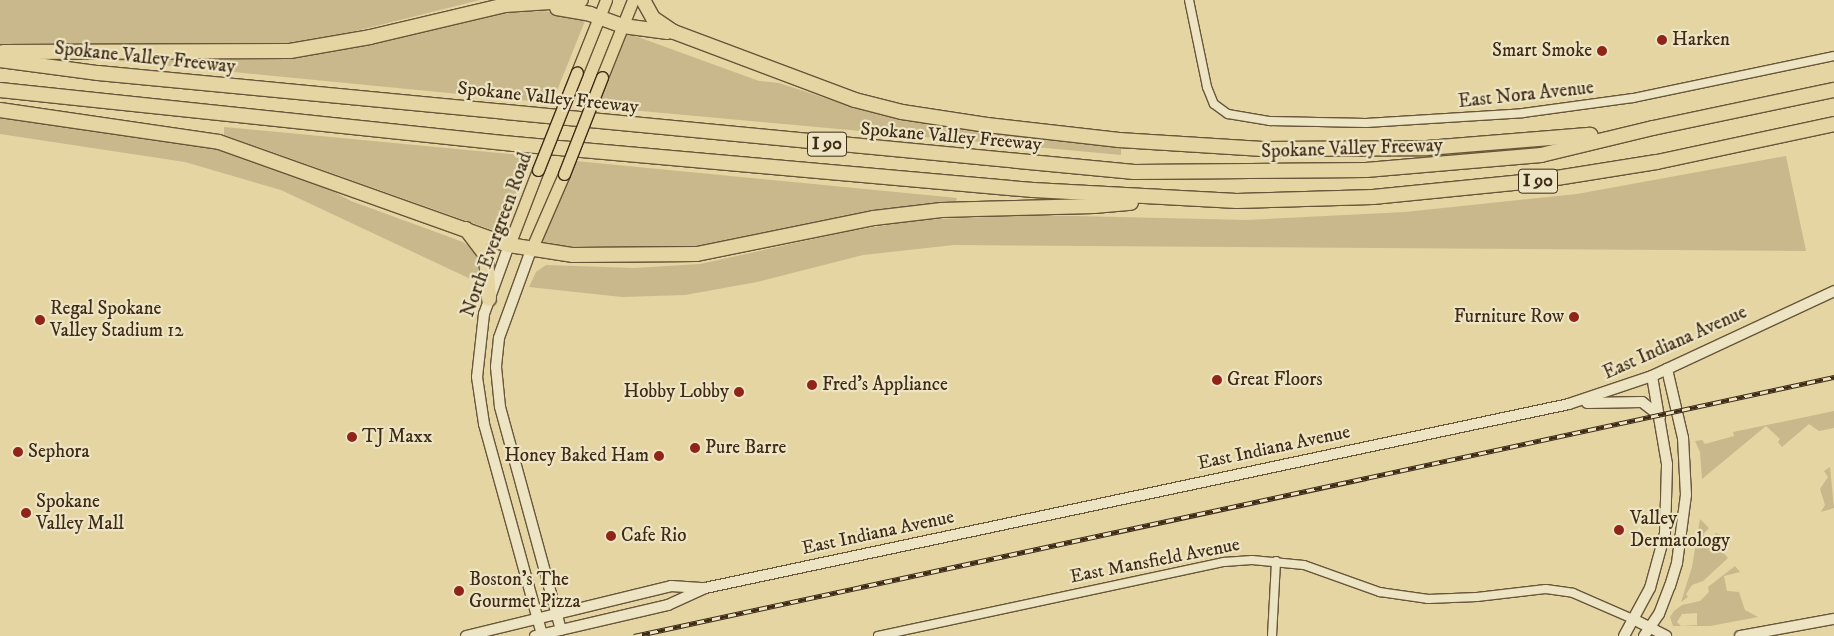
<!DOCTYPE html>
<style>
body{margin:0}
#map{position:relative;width:1834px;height:636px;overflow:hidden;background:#e4d5a3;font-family:"IM FELL DW Pica",serif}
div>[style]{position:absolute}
.green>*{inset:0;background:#c8b88b}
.roads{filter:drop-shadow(1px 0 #68553a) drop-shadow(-1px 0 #68553a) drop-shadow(0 1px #68553a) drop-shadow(0 -1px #68553a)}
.street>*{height:8px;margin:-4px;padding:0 4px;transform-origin:4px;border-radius:4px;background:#ede4c3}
.secondary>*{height:10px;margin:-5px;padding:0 5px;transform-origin:5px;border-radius:5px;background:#ede4c3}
.primary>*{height:11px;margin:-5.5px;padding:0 5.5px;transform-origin:5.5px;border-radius:5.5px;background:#e4d5a3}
.highway>*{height:14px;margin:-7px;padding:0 7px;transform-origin:7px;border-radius:7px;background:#e4d5a3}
.rail>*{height:4.5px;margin-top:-2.25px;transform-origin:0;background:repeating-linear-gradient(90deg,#ede4c3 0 8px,#3e2a17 0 16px);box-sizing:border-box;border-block:1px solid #3e2a17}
.bridges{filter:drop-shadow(1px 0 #3e2a17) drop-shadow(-1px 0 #3e2a17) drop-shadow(0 1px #3e2a17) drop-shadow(0 -1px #3e2a17)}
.primary-bridge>*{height:11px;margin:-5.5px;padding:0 5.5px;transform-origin:5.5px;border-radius:5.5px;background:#e4d5a3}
.dots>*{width:14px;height:14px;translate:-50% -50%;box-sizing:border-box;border:2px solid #ede4c3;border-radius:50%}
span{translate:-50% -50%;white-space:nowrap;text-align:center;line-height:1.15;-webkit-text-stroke:4.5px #ede4c3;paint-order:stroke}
.shield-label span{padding:1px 4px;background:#ede4c3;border:1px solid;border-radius:4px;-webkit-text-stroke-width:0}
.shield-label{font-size:18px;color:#3e2a17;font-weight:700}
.poi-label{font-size:19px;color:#3e2a17}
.left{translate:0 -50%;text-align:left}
.right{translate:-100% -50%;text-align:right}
.street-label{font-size:19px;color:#3e2a17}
</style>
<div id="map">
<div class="green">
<div style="clip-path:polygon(0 0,480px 0,344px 34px,286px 44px,39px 46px,0 44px)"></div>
<div style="clip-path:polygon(542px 11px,587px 16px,552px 103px,100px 59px,255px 57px,493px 14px)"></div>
<div style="clip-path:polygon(627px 33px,759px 81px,779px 83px,865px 111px,932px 125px,1121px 147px,1121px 155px,598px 107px)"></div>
<div style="clip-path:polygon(0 116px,222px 150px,322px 185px,351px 201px,463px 242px,473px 249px,479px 261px,477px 282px,281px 190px,185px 162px,0 134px)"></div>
<div style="clip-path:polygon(224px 127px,531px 156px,501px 233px,224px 135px)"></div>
<div style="clip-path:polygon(1786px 156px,1806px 251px,954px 245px,863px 255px,757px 282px,685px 295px,622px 297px,529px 287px,536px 272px,546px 265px,634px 268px,700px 264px,850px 231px,918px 220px,1033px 215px,1247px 220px,1405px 212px,1577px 194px)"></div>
<div style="clip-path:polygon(576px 161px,865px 189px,957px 198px,956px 201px,865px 212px,704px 247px,583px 249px,542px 242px)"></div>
<div style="clip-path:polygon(1834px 411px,1834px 428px,1819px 431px,1809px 424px,1782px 447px,1778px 442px,1780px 439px,1766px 426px,1702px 479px,1700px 452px,1695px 441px,1702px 440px,1705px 444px,1734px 436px,1733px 432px)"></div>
<div style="clip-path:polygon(1830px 467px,1834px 508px,1821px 512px,1825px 505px,1820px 489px,1828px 477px,1824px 471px)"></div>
<div style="clip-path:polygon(1700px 519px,1709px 528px,1703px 534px,1708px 540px,1716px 533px,1721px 535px,1709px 547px,1721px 550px,1728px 558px,1703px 581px,1692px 585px,1686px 594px,1688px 597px,1681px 602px,1692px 567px)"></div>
<div style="clip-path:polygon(evenodd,1735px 566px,1740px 572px,1724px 576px,1727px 591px,1739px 592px,1745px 610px,1758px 617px,1710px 626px,1673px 626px,1670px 617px,1674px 611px,1682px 605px,1700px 601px,1709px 592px,1708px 587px,1735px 566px,1697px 613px,1697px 625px,1681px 626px,1677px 622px,1682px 614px,1697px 613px)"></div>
</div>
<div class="roads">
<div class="street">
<div style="left:1189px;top:0;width:89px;rotate:78.3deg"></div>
<div style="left:1207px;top:87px;width:18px;rotate:68deg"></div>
<div style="left:1214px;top:104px;width:17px;rotate:36deg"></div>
<div style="left:1228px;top:114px;width:43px;rotate:9.5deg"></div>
<div style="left:1270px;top:121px;width:96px;rotate:1.2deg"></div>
<div style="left:1366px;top:123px;width:157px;rotate:-3.6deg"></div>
<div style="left:1523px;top:113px;width:111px;rotate:-7.8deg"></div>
<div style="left:1633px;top:98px;width:205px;rotate:-11.8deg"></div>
<div style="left:878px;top:636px;width:354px;rotate:-12.1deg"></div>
<div style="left:1224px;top:562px;width:28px;rotate:-4deg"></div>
<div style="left:1252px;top:560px;width:52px;rotate:5.5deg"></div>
<div style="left:1304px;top:565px;width:81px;rotate:19.6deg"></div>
<div style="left:1380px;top:592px;width:49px;rotate:8.3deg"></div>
<div style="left:1428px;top:599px;width:49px;rotate:-2.3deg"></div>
<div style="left:1477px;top:597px;width:69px;rotate:-6.6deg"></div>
<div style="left:1546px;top:589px;width:27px;rotate:8deg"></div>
<div style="left:1573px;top:593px;width:68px;rotate:23.5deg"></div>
<div style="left:1272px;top:636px;width:75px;rotate:-86.9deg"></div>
</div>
<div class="secondary">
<div style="left:509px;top:245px;width:73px;rotate:109.9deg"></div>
<div style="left:484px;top:314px;width:63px;rotate:96.3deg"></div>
<div style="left:477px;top:377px;width:48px;rotate:81.5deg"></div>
<div style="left:484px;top:424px;width:218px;rotate:74.6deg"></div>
<div style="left:531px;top:250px;width:94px;rotate:110deg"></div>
<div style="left:499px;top:338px;width:29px;rotate:96deg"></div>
<div style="left:496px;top:367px;width:40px;rotate:84.3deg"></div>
<div style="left:500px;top:407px;width:231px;rotate:74.7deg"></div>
<div style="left:1587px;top:403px;width:55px;rotate:-1deg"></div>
<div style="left:1642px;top:402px;width:23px;rotate:38deg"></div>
<div style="left:1635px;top:620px;width:35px;rotate:27deg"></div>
<div style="left:466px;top:636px;width:211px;rotate:-13.7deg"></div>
<div style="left:671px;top:586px;width:30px;rotate:4deg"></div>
<div style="left:535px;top:636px;width:137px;rotate:-13.1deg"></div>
<div style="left:668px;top:605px;width:41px;rotate:-24.7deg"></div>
<div style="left:705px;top:588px;width:883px;rotate:-12.02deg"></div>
<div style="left:1569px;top:404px;width:88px;rotate:-18.6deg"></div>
<div style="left:1652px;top:376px;width:201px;rotate:-25deg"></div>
<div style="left:1624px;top:636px;width:55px;rotate:-61.6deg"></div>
<div style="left:1650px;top:588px;width:57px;rotate:-74.7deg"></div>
<div style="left:1665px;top:533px;width:69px;rotate:-88.3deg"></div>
<div style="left:1667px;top:464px;width:89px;rotate:-99.7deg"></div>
<div style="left:1644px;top:636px;width:27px;rotate:-56deg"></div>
<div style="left:1659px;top:614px;width:30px;rotate:-69deg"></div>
<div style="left:1670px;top:586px;width:24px;rotate:-73deg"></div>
<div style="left:1677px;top:563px;width:69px;rotate:-82.5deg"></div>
<div style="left:1686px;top:495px;width:57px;rotate:-93deg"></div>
<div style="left:1683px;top:438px;width:71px;rotate:-103.1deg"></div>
<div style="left:1740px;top:636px;width:96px;rotate:-10.3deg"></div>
</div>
<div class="primary">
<div style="left:577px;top:72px;width:78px;rotate:-68.1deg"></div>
<div style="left:602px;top:77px;width:83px;rotate:-68.1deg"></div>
<div style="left:509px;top:245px;width:80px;rotate:-68.9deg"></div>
<div style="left:531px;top:250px;width:83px;rotate:-66.5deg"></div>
</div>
<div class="highway">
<div style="left:643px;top:0;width:21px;rotate:61deg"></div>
<div style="left:653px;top:18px;width:25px;rotate:34deg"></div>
<div style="left:674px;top:32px;width:193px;rotate:20.6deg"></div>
<div style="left:855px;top:100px;width:49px;rotate:14.3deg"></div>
<div style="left:902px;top:112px;width:86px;rotate:8.7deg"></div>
<div style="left:987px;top:125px;width:133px;rotate:6.5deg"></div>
<div style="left:1119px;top:140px;width:144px;rotate:3.6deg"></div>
<div style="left:1263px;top:149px;width:164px;rotate:-0.3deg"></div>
<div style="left:1427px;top:148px;width:164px;rotate:-4.6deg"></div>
<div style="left:557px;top:8px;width:34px;rotate:10deg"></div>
<div style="left:590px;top:14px;width:35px;rotate:20deg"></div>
<div style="left:623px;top:26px;width:45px;rotate:7.6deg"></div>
<div style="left:3px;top:52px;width:287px;rotate:-0.2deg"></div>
<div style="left:290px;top:51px;width:81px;rotate:-9.9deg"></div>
<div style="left:370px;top:37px;width:139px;rotate:-13.3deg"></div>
<div style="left:505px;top:5px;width:76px;rotate:-3.8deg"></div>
<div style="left:0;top:60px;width:99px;rotate:7.6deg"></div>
<div style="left:98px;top:73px;width:1041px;rotate:5.46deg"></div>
<div style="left:1134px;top:172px;width:232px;rotate:-0.5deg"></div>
<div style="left:1366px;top:170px;width:176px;rotate:-4.9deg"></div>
<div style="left:1541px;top:155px;width:115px;rotate:-13.6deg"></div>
<div style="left:1653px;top:128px;width:185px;rotate:-11.9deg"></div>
<div style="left:0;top:90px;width:517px;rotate:6deg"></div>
<div style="left:514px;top:144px;width:521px;rotate:5.07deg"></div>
<div style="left:1033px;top:190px;width:204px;rotate:3.1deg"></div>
<div style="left:1237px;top:201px;width:136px;rotate:-1.7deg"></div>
<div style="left:1373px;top:197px;width:172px;rotate:-5.7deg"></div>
<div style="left:1544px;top:180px;width:114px;rotate:-9.1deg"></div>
<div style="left:1657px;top:162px;width:181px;rotate:-12.1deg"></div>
<div style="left:0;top:110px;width:221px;rotate:8.3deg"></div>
<div style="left:219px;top:142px;width:308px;rotate:19.6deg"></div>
<div style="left:509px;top:245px;width:65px;rotate:8.9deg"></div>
<div style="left:573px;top:255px;width:124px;rotate:-0.5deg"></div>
<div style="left:697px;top:254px;width:181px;rotate:-11.5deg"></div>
<div style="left:874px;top:218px;width:68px;rotate:-6.7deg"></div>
<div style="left:942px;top:210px;width:152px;rotate:-1.5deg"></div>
<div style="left:1094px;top:206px;width:37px;rotate:-5deg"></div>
<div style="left:466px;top:229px;width:34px;rotate:53deg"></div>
<div style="left:486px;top:256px;width:43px;rotate:86deg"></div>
</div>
</div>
<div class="rail">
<div style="left:634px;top:636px;width:1228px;rotate:-12.18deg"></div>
</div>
<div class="bridges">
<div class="primary-bridge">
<div style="left:538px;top:170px;width:105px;rotate:-68.3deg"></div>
<div style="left:564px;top:174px;width:104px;rotate:-68.6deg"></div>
</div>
</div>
<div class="dots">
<div style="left:1662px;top:40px;background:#8f2418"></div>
<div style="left:1602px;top:51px;background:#8f2418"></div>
<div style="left:1574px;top:317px;background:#8f2418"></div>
<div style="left:40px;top:320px;background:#8f2418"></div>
<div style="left:1217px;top:380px;background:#8f2418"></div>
<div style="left:812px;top:385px;background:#8f2418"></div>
<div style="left:739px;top:392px;background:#8f2418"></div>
<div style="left:352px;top:437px;background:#8f2418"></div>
<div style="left:695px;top:448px;background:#8f2418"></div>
<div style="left:18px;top:452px;background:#8f2418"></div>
<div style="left:659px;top:456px;background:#8f2418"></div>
<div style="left:26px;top:513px;background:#8f2418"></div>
<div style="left:1619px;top:530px;background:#8f2418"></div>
<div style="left:611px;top:536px;background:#8f2418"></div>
<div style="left:459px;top:591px;background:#8f2418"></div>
</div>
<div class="shield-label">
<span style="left:827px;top:144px">I 90</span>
<span style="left:1538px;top:181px">I 90</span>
</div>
<div class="poi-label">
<span class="left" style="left:1672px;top:40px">Harken</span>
<span class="right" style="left:1592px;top:51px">Smart Smoke</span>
<span class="left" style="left:50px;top:320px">Regal Spokane<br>Valley Stadium 12</span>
<span class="right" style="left:1564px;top:317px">Furniture Row</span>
<span class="left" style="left:1227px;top:380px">Great Floors</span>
<span class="left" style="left:822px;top:385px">Fred's Appliance</span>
<span class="right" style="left:729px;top:392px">Hobby Lobby</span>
<span class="left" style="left:362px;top:437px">TJ Maxx</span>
<span class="left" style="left:705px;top:448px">Pure Barre</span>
<span class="left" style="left:28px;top:452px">Sephora</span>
<span class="right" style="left:649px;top:456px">Honey Baked Ham</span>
<span class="left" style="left:36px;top:513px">Spokane<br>Valley Mall</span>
<span class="left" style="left:1630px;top:530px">Valley<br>Dermatology</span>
<span class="left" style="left:621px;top:536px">Cafe Rio</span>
<span class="left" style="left:469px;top:591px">Boston's The<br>Gourmet Pizza</span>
</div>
<div class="street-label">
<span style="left:145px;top:58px;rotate:6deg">Spokane Valley Freeway</span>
<span style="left:1526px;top:95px;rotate:-6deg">East Nora Avenue</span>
<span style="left:548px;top:98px;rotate:6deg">Spokane Valley Freeway</span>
<span style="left:951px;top:137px;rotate:5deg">Spokane Valley Freeway</span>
<span style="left:1352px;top:149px;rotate:-2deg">Spokane Valley Freeway</span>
<span style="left:497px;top:235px;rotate:-70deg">North Evergreen Road</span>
<span style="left:1675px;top:343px;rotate:-24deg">East Indiana Avenue</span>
<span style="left:1274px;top:448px;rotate:-12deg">East Indiana Avenue</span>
<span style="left:878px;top:533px;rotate:-12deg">East Indiana Avenue</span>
<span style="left:1155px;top:561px;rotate:-11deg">East Mansfield Avenue</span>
</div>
</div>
